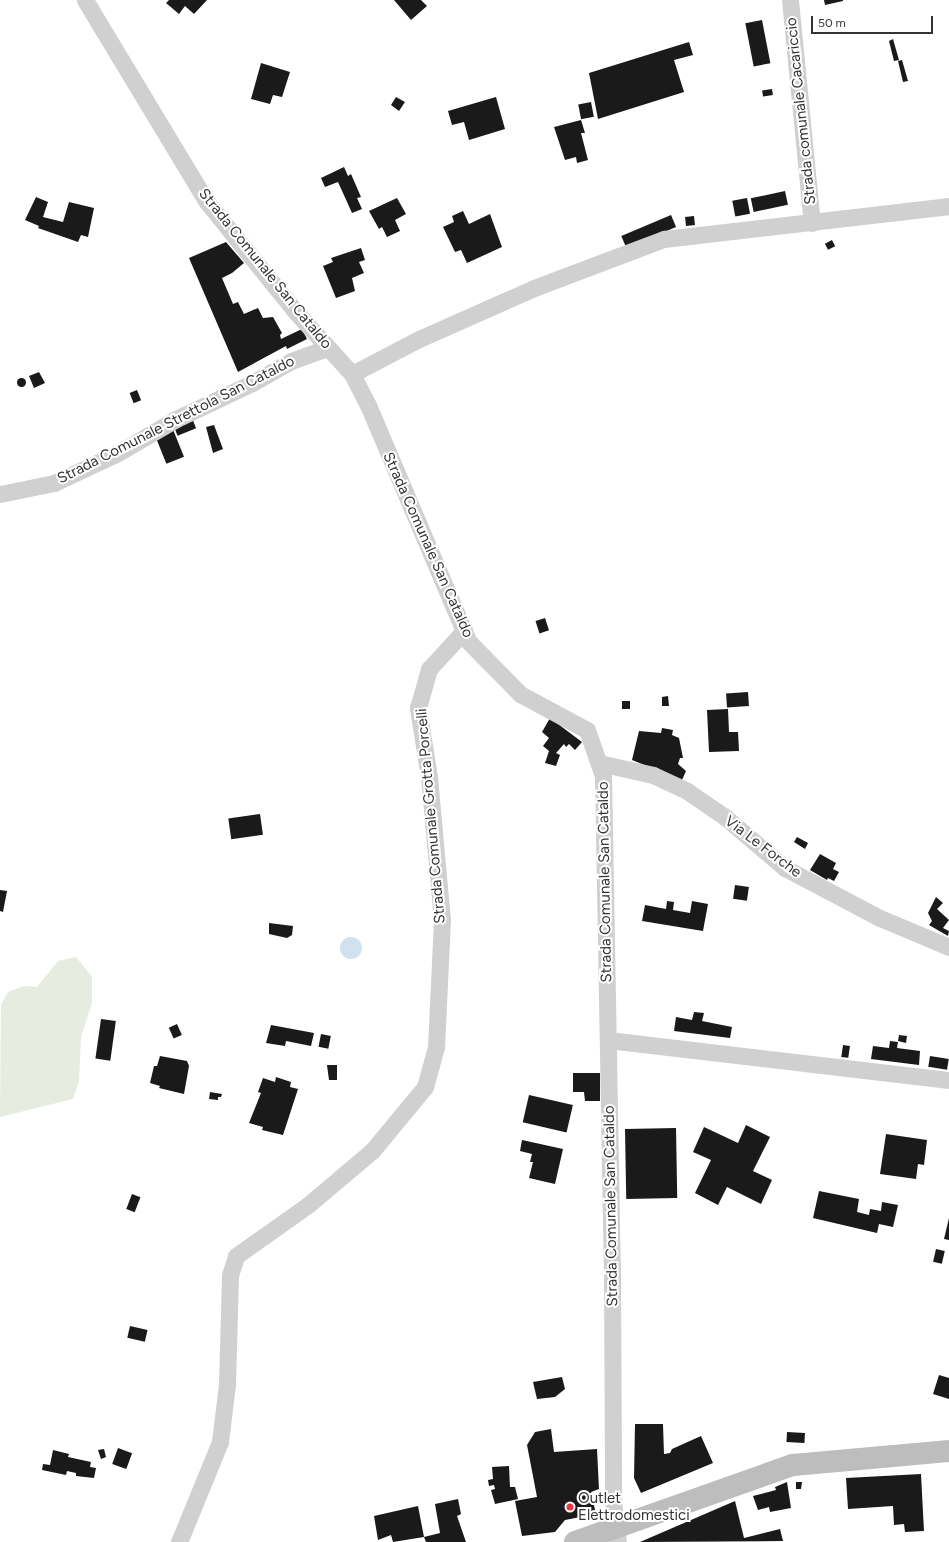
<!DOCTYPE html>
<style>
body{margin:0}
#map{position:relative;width:949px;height:1542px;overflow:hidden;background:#fff;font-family:Figtree,sans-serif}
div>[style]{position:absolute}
.green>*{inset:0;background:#e6ecdf}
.water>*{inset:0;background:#cfe2ee}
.round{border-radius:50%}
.building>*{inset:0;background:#1a1a1a;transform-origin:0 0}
.minor>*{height:17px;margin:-8.5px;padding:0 8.5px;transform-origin:8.5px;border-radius:8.5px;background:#d0d0d0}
.secondary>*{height:22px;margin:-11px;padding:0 11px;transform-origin:11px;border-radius:11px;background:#bdbdbd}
.dots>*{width:11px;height:11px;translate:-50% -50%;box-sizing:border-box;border:2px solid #fff;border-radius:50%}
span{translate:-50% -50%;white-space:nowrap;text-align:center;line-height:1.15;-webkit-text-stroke:4px #fff;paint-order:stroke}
.street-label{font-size:15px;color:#333}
.poi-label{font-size:15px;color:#333}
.left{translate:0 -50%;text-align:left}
.scale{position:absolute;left:811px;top:16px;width:122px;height:18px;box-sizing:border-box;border:2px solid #333;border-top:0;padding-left:5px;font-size:12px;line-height:14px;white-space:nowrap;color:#333;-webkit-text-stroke:3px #fff;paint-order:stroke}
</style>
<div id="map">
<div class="green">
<div style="clip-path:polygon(76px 957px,92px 977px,92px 1003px,81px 1037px,79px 1081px,73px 1099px,0 1117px,1px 1005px,8px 992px,24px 986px,37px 987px,58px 961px)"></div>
</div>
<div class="water">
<div class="round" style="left:340px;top:937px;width:22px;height:22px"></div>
</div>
<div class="building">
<div style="clip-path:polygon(169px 0,207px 0,194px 14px,185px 6px,179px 14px,166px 3px)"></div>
<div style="clip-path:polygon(394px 0,421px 0,427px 6px,411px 20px)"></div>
<div style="clip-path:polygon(824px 0,843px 0,843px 1px,825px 5px)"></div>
<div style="left:762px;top:20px;width:44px;height:17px;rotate:79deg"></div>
<div style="clip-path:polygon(893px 39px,899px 60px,894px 61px,889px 41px)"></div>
<div style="clip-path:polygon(689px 42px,693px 55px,674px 60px,684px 92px,598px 119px,589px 73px)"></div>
<div style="clip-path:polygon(902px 60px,908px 81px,903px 82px,898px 61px)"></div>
<div style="clip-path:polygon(261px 63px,290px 72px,282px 97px,273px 95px,270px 104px,251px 99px)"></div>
<div style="left:772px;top:89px;width:6px;height:10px;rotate:81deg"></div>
<div style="clip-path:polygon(396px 97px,405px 102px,399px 111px,391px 105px)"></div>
<div style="clip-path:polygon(496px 97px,505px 129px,469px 140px,464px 122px,452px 125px,448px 111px)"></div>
<div style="left:591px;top:102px;width:15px;height:13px;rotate:79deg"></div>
<div style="clip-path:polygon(581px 120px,585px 133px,581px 133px,588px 160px,577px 163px,576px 157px,565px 160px,554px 127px)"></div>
<div style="clip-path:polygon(344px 167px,348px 176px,351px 174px,361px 197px,357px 198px,362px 209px,352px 213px,338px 182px,325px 187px,321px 178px)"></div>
<div style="left:785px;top:191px;width:14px;height:35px;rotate:78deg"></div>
<div style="clip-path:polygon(36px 197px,48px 202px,43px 217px,63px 222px,69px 202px,94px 208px,88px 237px,81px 235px,78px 242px,38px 228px,39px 226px,25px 220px)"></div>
<div style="clip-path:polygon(397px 198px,406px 214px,395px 220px,400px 231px,387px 237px,382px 227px,379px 229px,369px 211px)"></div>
<div style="left:747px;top:198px;width:16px;height:15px;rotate:79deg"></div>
<div style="clip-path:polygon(463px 211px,469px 224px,490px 214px,502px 247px,467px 263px,461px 250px,455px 252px,443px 227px,454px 222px,452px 216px)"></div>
<div style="left:671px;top:215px;width:13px;height:54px;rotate:67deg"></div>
<div style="left:694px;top:216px;width:9px;height:9px;rotate:84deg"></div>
<div style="left:832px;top:240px;width:7px;height:8px;rotate:63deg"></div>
<div style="clip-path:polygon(226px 242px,244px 263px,232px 273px,222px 278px,233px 304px,238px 302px,244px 314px,258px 308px,263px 318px,273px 317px,282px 333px,280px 335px,281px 339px,302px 329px,307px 339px,287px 349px,286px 346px,238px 372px,189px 258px)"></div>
<div style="clip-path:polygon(361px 248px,365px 260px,359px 262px,364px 273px,352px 278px,355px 291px,336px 298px,323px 266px,333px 262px,331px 258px)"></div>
<div style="clip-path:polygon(39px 372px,45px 383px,34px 388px,29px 376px)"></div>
<div class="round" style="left:16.5px;top:377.5px;width:9px;height:9px"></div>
<div style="left:137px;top:390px;width:11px;height:8px;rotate:68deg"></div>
<div style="left:192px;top:418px;width:11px;height:20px;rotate:68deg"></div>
<div style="clip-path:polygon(214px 425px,223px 449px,213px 453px,206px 427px)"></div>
<div style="left:172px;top:427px;width:32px;height:19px;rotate:68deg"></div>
<div style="left:545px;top:618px;width:13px;height:10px;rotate:72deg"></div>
<div style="left:748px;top:692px;width:14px;height:22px;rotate:86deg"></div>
<div style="clip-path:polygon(668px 696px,669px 706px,662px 706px,662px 697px)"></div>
<div style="left:622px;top:701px;width:8px;height:8px"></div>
<div style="clip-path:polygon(728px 709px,729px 732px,738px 732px,739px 751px,709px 752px,707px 710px)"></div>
<div style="clip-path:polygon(550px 718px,582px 742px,575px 750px,569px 744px,566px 747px,564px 744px,556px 753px,560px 755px,556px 766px,545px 763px,549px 751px,543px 746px,549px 738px,542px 732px)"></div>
<div style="clip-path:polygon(662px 728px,673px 730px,672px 735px,679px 738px,683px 758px,680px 758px,678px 764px,686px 771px,682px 780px,632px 760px,639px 731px,661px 733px)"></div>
<div style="left:260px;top:814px;width:21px;height:32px;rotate:82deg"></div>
<div style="clip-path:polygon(797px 837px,808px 843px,805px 849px,794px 842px)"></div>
<div style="clip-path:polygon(820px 854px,836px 863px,833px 869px,839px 872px,834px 881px,828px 878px,827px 880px,810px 870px)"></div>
<div style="left:735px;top:885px;width:14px;height:14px;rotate:8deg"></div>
<div style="clip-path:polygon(0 890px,7px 891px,3px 912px,0 911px)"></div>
<div style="clip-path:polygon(936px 897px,943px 903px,937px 909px,949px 920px,943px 928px,949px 931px,948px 936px,929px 925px,932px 921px,928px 913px)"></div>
<div style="clip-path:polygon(667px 901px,674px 902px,673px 910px,690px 913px,692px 901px,708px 904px,703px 931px,642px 921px,645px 905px,666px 909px)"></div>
<div style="clip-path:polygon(269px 923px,293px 926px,292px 935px,287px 938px,269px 934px)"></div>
<div style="clip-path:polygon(694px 1012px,704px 1013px,702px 1021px,732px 1027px,730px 1038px,674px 1031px,676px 1017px,692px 1020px)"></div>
<div style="left:101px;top:1019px;width:15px;height:40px;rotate:8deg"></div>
<div style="left:177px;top:1024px;width:12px;height:9px;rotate:66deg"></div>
<div style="clip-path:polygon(271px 1025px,314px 1033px,311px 1046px,286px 1041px,285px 1046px,266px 1043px)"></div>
<div style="left:321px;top:1034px;width:10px;height:13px;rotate:11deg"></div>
<div style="clip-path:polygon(899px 1035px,907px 1036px,906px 1043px,898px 1041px)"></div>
<div style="clip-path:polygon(890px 1041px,898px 1042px,897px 1048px,920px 1051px,919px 1065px,871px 1059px,873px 1046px,889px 1048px)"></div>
<div style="left:843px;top:1045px;width:7px;height:12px;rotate:8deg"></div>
<div style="clip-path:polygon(160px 1056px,187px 1061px,189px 1066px,184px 1094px,159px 1088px,160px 1086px,150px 1083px,154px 1066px,157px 1066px)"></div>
<div style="left:930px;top:1056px;width:19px;height:11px;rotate:9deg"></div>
<div style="clip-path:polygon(327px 1065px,337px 1065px,337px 1080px,329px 1080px)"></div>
<div style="clip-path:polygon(573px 1073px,600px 1073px,600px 1101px,585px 1101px,584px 1092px,573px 1092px)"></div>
<div style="clip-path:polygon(276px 1077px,291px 1082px,290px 1087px,298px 1089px,283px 1135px,262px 1130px,263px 1127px,249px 1123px,261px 1093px,258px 1092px,263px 1078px,275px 1082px)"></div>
<div style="clip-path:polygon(210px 1092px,222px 1094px,221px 1097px,218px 1097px,218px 1100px,209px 1099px)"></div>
<div style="left:529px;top:1095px;width:45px;height:28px;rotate:13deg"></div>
<div style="clip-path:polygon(746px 1125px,770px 1137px,753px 1171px,772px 1180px,761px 1204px,727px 1187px,718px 1205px,695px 1193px,711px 1160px,693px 1152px,704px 1127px,738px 1143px)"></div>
<div style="left:676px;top:1128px;width:70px;height:51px;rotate:89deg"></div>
<div style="clip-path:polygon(886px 1134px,927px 1140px,924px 1165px,918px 1164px,916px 1179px,880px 1174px)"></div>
<div style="clip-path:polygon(522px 1140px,563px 1149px,555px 1184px,529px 1178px,533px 1162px,530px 1162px,532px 1154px,520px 1151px)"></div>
<div style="clip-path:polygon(819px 1191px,859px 1199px,857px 1212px,869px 1215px,870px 1209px,881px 1211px,882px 1202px,898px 1205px,893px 1227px,879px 1224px,877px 1233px,813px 1218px)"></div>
<div style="left:132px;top:1194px;width:9px;height:16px;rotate:21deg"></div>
<div style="clip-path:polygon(949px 1218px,949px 1240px,944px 1239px)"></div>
<div style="left:936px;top:1249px;width:9px;height:13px;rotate:13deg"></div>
<div style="left:130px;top:1326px;width:18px;height:12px;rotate:13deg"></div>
<div style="clip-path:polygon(939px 1375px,949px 1378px,949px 1399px,933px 1394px)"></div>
<div style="clip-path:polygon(562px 1377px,565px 1389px,555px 1397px,537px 1399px,533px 1382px)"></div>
<div style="clip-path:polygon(635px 1424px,663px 1424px,664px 1454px,670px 1453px,672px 1449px,701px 1436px,713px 1463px,641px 1493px,634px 1478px)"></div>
<div style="clip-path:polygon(551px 1429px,554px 1452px,597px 1449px,599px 1489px,591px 1492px,596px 1514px,565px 1520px,555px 1532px,522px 1536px,515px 1501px,537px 1497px,527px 1445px,535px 1432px)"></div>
<div style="left:787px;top:1432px;width:18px;height:10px;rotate:3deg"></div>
<div style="left:118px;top:1448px;width:15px;height:17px;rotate:20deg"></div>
<div style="clip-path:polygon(104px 1449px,106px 1457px,101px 1459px,98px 1450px)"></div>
<div style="clip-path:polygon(53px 1450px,69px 1454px,68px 1457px,91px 1462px,90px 1467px,96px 1468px,94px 1478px,76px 1476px,76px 1473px,67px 1471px,66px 1475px,42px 1470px,43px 1464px,50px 1465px)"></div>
<div style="clip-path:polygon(509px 1466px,510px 1487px,515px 1487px,518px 1499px,495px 1504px,491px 1490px,495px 1489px,494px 1485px,489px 1486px,488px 1480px,493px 1479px,492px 1467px)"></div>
<div style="clip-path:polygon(921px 1474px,924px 1531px,905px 1532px,904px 1524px,894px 1525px,893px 1506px,848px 1509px,846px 1478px)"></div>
<div style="clip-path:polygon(787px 1482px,791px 1508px,770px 1512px,769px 1507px,758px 1510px,753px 1496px,776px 1490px,775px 1487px)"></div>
<div style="clip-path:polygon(796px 1482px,802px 1482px,801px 1489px,796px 1489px)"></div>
<div style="clip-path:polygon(458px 1499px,461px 1514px,457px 1516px,466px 1542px,426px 1542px,424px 1537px,440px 1533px,435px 1504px)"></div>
<div style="clip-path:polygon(735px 1501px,744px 1538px,780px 1529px,783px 1541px,640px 1542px)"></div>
<div style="clip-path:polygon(418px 1506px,424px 1537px,393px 1542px,391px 1535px,378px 1540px,374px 1516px)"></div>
</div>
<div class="minor">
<div style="left:85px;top:0;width:236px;rotate:58.9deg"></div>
<div style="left:207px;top:202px;width:139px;rotate:51.1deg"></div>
<div style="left:294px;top:310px;width:86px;rotate:47.8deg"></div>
<div style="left:352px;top:374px;width:35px;rotate:63deg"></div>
<div style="left:368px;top:405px;width:256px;rotate:67deg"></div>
<div style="left:468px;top:641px;width:74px;rotate:45.5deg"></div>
<div style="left:520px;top:694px;width:76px;rotate:28.2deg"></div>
<div style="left:587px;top:730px;width:49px;rotate:70.8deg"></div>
<div style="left:603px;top:776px;width:502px;rotate:88.97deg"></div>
<div style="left:612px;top:1278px;width:223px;rotate:89.7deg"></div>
<div style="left:613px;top:1501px;width:41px;rotate:83deg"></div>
<div style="left:790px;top:0;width:224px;rotate:84.4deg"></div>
<div style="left:352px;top:374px;width:76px;rotate:-27.6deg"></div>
<div style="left:419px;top:339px;width:126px;rotate:-23.9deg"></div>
<div style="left:534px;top:288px;width:139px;rotate:-20.7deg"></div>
<div style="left:664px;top:239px;width:287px;rotate:-6.6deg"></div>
<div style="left:0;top:494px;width:55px;rotate:-11.5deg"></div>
<div style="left:54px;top:483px;width:71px;rotate:-25.1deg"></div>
<div style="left:118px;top:453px;width:67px;rotate:-30.4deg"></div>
<div style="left:176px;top:419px;width:84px;rotate:-25.3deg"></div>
<div style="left:252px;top:383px;width:45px;rotate:-29.4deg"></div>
<div style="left:291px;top:361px;width:38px;rotate:-20deg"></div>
<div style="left:599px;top:763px;width:55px;rotate:12.5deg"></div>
<div style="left:653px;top:775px;width:38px;rotate:25deg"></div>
<div style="left:687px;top:791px;width:46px;rotate:34.4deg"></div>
<div style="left:725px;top:817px;width:79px;rotate:40.4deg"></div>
<div style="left:785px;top:868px;width:107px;rotate:27.8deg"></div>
<div style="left:880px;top:918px;width:75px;rotate:22.8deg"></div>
<div style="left:608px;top:1040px;width:343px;rotate:6.7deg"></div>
<div style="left:179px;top:1542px;width:108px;rotate:-67.7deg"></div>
<div style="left:220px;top:1442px;width:58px;rotate:-83.1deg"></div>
<div style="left:227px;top:1384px;width:109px;rotate:-88.4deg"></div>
<div style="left:230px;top:1275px;width:20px;rotate:-72deg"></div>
<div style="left:236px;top:1256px;width:88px;rotate:-35.3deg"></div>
<div style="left:308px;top:1205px;width:84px;rotate:-40.2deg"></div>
<div style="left:372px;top:1151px;width:83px;rotate:-50.4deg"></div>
<div style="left:425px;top:1087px;width:41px;rotate:-74.6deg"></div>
<div style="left:436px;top:1047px;width:127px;rotate:-87.3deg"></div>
<div style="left:442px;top:920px;width:144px;rotate:-95.2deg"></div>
<div style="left:429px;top:777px;width:70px;rotate:-99.1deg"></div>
<div style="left:418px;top:708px;width:41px;rotate:-74.2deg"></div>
<div style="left:429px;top:669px;width:52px;rotate:-47.4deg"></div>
</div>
<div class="secondary">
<div style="left:575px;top:1542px;width:231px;rotate:-19.5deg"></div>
<div style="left:793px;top:1465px;width:157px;rotate:-5.1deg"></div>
</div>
<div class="dots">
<div style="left:570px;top:1507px;background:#e63946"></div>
</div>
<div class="street-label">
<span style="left:801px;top:111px;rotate:-96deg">Strada comunale Cacariccio</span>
<span style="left:265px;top:269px;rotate:51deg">Strada Comunale San Cataldo</span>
<span style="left:176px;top:420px;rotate:-27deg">Strada Comunale Strettola San Cataldo</span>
<span style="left:428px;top:545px;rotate:66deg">Strada Comunale San Cataldo</span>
<span style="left:431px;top:816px;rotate:-95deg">Strada Comunale Grotta Porcelli</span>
<span style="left:763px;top:847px;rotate:37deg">Via Le Forche</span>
<span style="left:605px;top:882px;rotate:-91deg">Strada Comunale San Cataldo</span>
<span style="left:611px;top:1206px;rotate:-91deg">Strada Comunale San Cataldo</span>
</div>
<div class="poi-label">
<span class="left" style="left:578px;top:1507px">Outlet<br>Elettrodomestici</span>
</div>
<div class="scale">50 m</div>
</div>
